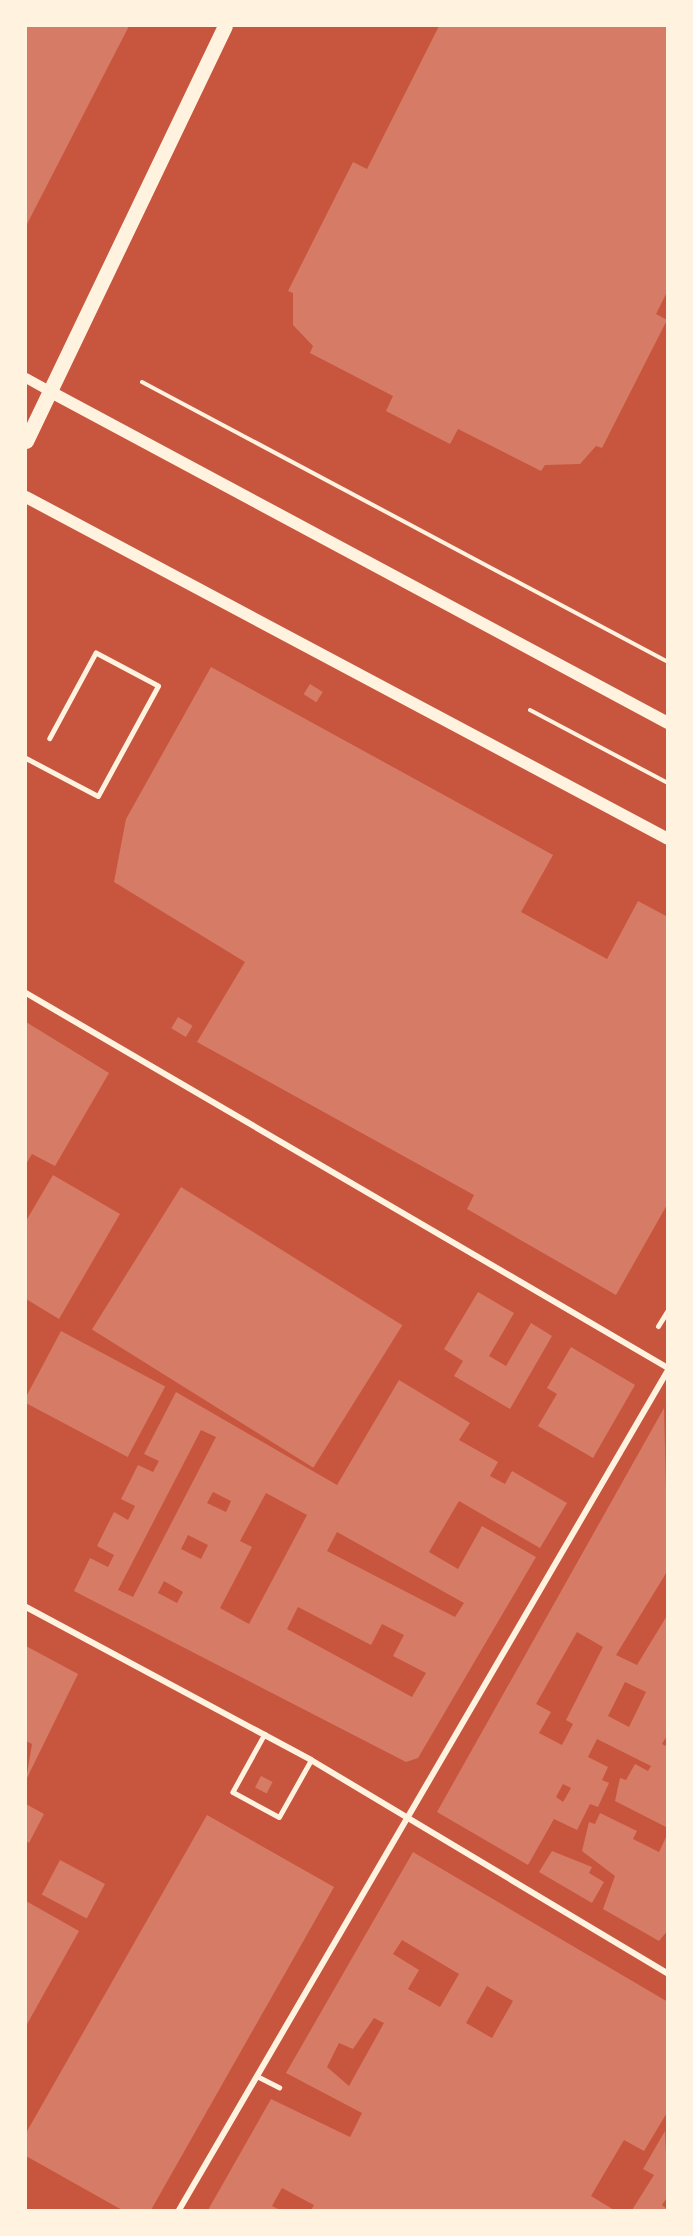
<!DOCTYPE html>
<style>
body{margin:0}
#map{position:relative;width:693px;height:2236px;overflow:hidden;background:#c8553d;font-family:Montserrat,sans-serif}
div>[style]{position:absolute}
.building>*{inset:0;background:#d67c66;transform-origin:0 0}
.path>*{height:4px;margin:-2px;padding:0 2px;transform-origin:2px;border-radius:2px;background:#fff3e0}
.service>*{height:4.5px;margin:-2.25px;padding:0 2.25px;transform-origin:2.25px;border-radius:2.25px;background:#fff3e0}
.pedestrian>*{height:5px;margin:-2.5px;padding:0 2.5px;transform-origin:2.5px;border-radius:2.5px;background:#fff3e0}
.minor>*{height:6px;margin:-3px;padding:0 3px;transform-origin:3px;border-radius:3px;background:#fff3e0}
.tertiary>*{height:10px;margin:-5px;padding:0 5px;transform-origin:5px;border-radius:5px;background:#fff3e0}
.secondary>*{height:12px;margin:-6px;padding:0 6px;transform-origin:6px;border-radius:6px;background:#fff3e0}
.primary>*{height:15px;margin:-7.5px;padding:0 7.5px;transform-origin:7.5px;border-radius:7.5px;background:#fff3e0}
span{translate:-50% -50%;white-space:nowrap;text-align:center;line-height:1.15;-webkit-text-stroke:4.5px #fff3e0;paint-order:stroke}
.frame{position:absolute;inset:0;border:27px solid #fff3e0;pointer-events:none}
</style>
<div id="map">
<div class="building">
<div style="clip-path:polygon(26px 26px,129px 26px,26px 226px)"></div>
<div style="clip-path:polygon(439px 26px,668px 26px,668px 290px,656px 314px,667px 320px,602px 448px,596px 446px,580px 464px,545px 465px,541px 471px,458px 429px,450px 444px,386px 411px,393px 396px,310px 353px,313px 346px,293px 325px,293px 293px,288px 291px,353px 162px,367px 169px)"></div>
<div style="clip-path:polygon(211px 667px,553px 855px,521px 912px,607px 959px,638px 901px,668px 917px,668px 1203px,616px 1295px,467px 1209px,474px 1195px,197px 1042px,245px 962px,114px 882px,126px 819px)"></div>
<div style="left:310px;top:684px;width:15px;height:12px;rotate:32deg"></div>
<div style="left:178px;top:1017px;width:17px;height:13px;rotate:31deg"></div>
<div style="clip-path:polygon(26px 1022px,109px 1073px,55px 1166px,32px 1154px,26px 1164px)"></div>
<div style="clip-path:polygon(53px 1175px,120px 1214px,59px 1319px,26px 1299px,26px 1221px)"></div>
<div style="left:181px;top:1187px;width:261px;height:168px;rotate:32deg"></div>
<div style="clip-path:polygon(478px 1292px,514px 1313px,489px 1356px,506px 1366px,531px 1323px,552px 1336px,510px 1409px,454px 1376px,463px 1361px,444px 1349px)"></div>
<div style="left:61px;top:1331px;width:118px;height:80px;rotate:28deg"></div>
<div style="clip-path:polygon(571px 1347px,635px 1385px,593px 1458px,538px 1426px,557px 1394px,547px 1388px)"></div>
<div style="clip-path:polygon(evenodd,399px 1380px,470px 1423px,459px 1440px,498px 1462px,490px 1476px,505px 1484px,512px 1471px,567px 1503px,540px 1548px,459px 1501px,429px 1552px,458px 1569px,482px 1526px,536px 1557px,418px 1758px,406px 1762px,74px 1591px,90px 1558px,108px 1567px,114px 1555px,97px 1546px,114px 1512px,128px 1520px,135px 1506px,121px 1499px,138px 1465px,153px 1472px,159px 1461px,144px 1454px,176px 1392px,337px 1485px,399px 1380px,201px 1430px,216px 1437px,133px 1597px,118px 1590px,201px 1430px,399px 1380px,213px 1492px,231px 1501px,226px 1512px,207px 1503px,213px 1492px,399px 1380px,266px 1493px,307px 1515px,249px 1624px,220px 1608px,252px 1547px,240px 1541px,266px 1493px,399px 1380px,337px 1532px,464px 1603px,455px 1617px,327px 1551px,337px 1532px,399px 1380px,188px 1535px,208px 1545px,201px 1559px,181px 1549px,188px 1535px,399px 1380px,164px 1581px,183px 1592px,177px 1603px,158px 1593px,164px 1581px,399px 1380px,298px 1607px,371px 1645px,382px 1624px,404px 1635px,393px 1656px,426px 1673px,412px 1697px,287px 1629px,298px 1607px)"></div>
<div style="clip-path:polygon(evenodd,664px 1408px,668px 1570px,616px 1655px,637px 1665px,668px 1614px,668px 1734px,662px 1744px,668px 1747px,668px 1828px,615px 1801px,620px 1778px,626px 1780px,635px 1764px,648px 1771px,651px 1766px,597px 1739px,588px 1757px,608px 1767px,602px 1780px,609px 1783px,598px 1807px,590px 1804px,577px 1830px,554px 1819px,528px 1865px,437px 1812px,664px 1408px,577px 1632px,603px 1647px,566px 1720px,573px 1724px,562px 1745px,539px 1733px,551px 1712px,536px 1704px,577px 1632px,664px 1408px,625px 1682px,646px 1692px,629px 1727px,608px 1716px,625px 1682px,664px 1408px,563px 1784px,571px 1788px,563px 1802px,556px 1797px,563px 1784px)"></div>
<div style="clip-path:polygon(26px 1646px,78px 1674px,26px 1780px,32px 1744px,26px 1741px)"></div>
<div style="left:261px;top:1776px;width:13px;height:13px;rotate:27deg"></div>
<div style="clip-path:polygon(26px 1804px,44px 1814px,29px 1843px,26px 1841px)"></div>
<div style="clip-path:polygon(600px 1813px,637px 1831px,633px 1839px,659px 1852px,668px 1833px,668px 1930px,659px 1941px,603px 1909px,615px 1876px,582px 1851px,589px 1822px,595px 1824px)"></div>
<div style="clip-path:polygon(207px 1815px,334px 1887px,151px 2210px,122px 2210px,26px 2156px,26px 2133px)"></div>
<div style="clip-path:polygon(552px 1851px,592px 1867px,589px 1873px,604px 1882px,592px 1903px,539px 1872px)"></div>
<div style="clip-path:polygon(evenodd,413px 1852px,668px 2002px,668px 2111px,644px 2151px,624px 2140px,591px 2196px,614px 2210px,311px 2210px,314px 2205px,282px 2188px,272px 2206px,280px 2210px,208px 2210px,271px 2099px,350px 2137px,362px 2113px,286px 2073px,413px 1852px,402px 1940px,459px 1974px,440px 2007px,408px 1989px,419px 1970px,393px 1954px,402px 1940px,413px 1852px,487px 1986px,513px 2001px,492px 2038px,466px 2023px,487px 1986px,413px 1852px,374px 2018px,384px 2023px,349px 2086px,327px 2067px,339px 2043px,353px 2049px,374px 2018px)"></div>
<div style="left:60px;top:1860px;width:51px;height:39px;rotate:28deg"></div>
<div style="clip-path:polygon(26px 1901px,79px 1931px,26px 2026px)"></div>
<div style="clip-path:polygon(665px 2131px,668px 2196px,662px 2205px,668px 2210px,632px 2210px,654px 2175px,643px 2169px)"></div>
</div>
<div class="path">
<div style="left:142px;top:382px;width:596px;rotate:28.03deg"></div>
<div style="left:530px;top:710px;width:156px;rotate:27.9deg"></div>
</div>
<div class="service">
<div style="left:26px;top:758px;width:81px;rotate:27.8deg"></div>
<div style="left:98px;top:796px;width:125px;rotate:-61.4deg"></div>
<div style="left:158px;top:686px;width:70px;rotate:-152deg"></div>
<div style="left:96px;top:653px;width:97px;rotate:118.4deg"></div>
<div style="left:265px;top:1734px;width:66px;rotate:118.9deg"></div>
<div style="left:233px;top:1792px;width:52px;rotate:28.5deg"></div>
<div style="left:279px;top:1817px;width:65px;rotate:-60.7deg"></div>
<div style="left:257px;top:2076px;width:25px;rotate:27deg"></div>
</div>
<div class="pedestrian">
<div style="left:658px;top:1326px;width:19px;rotate:-58deg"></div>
</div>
<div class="minor">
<div style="left:26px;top:993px;width:743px;rotate:30.29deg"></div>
<div style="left:26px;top:1607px;width:323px;rotate:28.2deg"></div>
<div style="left:311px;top:1760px;width:416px;rotate:30.9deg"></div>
<div style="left:179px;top:2210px;width:972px;rotate:-59.79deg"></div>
</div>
<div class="tertiary">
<div style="left:26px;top:378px;width:26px;rotate:29deg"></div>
</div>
<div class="secondary">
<div style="left:49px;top:391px;width:702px;rotate:28.21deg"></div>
<div style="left:26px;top:497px;width:727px;rotate:28.04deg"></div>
</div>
<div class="primary">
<div style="left:26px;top:441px;width:460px;rotate:-64.4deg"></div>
</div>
<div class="frame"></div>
</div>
